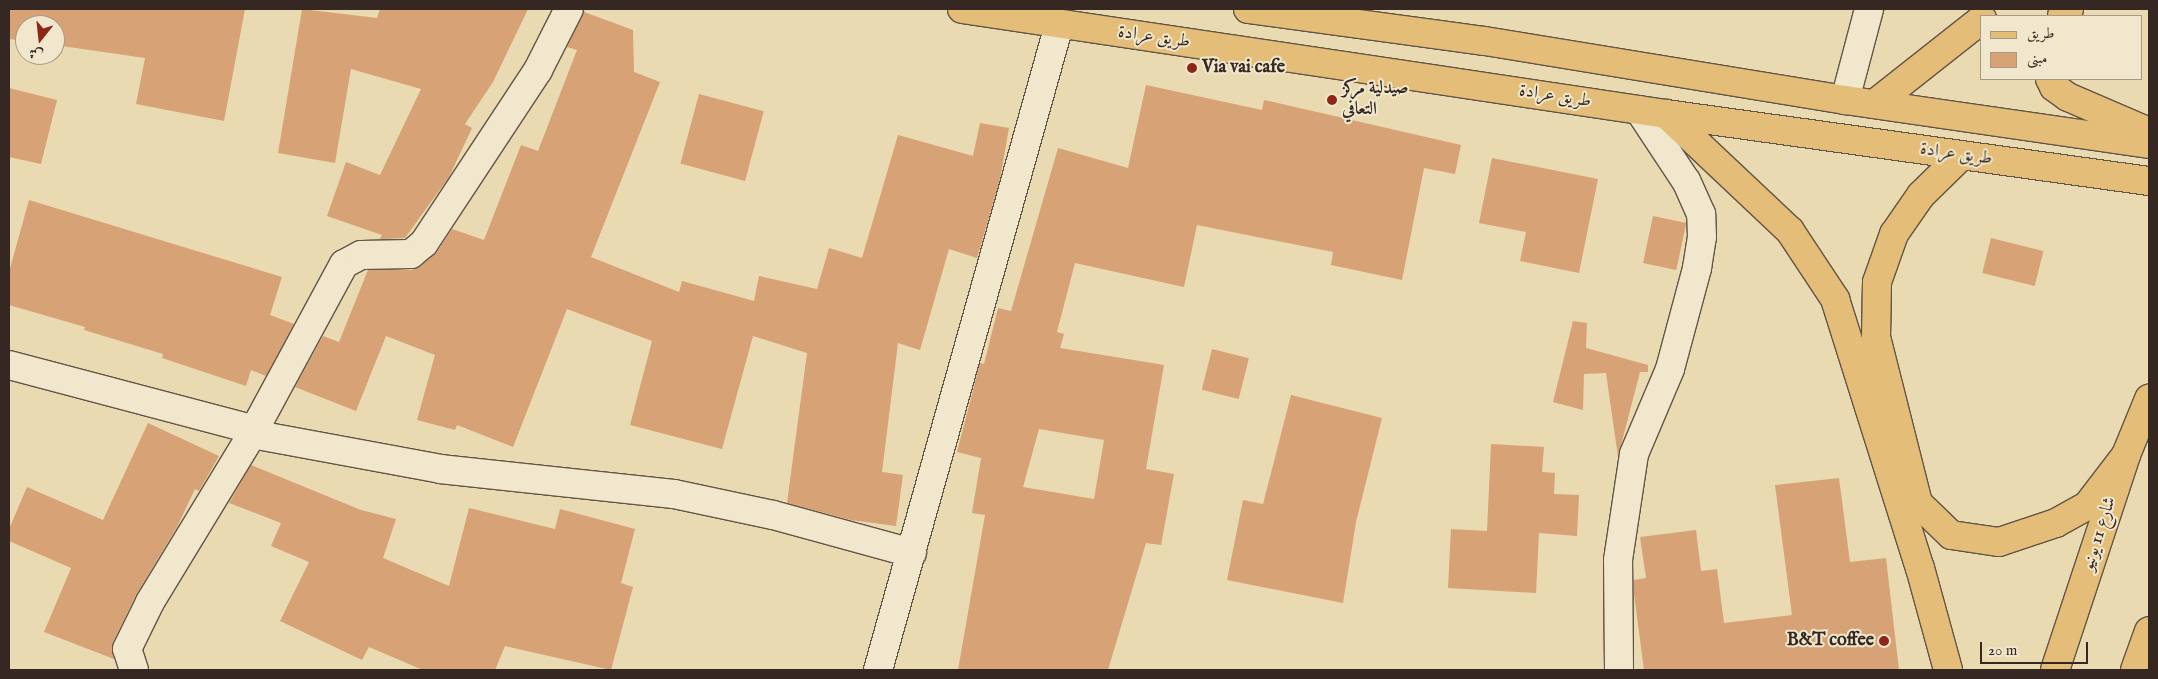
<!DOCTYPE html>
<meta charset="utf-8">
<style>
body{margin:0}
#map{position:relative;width:2158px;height:679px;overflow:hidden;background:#e9dab1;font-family:"IM FELL English",Amiri,serif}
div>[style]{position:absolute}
.building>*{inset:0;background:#d7a276;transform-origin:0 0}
.roads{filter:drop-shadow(1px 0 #625446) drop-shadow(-1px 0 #625446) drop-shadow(0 1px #625446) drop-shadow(0 -1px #625446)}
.minor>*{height:28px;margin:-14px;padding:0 14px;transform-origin:14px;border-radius:14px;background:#f1e7cc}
.primary>*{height:28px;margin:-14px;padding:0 14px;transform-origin:14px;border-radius:14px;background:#e4bd78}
.trunk>*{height:28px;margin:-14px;padding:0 14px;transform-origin:14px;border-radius:14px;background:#e4bd78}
.dots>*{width:14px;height:14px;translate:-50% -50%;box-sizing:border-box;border:2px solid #f1e7cc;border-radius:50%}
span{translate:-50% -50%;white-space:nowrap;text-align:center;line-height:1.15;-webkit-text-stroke:4px #f1e7cc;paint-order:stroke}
.street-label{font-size:18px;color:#352823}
.poi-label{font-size:18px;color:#352823;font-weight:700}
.left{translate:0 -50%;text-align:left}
.right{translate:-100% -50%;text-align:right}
.frame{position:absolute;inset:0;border:10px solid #352823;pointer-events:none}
.legend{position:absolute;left:1980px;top:15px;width:162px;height:65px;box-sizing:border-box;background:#f1e7cc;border:1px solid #a69b88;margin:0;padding:6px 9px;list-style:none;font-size:15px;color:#352823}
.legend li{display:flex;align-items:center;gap:10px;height:25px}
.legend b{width:25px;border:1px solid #a69b88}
.north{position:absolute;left:15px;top:15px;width:50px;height:50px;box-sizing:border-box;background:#f1e7cc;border:1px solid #a69b88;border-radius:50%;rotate:196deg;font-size:14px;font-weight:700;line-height:20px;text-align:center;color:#352823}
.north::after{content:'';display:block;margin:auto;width:18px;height:22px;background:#8f2418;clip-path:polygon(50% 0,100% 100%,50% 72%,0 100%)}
.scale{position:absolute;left:1980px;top:642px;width:108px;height:22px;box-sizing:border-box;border:2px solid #352823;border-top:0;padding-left:6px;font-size:15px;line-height:18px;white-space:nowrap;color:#352823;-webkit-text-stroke:4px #f1e7cc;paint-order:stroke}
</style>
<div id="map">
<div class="building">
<div style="clip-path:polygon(9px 9px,245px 9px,224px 121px,136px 104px,145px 58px,55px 45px,55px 25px,25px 25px,25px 41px,9px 39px)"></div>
<div style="clip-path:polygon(302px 9px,377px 18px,380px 9px,528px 9px,493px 82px,465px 124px,472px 128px,449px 177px,405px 238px,380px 239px,382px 235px,327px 216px,346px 162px,380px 175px,421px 89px,351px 69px,335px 163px,278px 153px)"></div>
<div style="clip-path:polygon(584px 12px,633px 30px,634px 72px,660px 82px,591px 257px,679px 292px,682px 281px,754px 301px,759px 276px,817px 289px,829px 248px,862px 258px,898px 135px,973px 156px,980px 123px,1009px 128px,1000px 179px,977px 258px,949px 249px,920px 350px,898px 343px,882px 472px,903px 475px,896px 526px,851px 520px,787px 503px,807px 353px,753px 336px,722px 449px,630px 425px,652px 341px,567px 309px,513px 447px,457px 425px,455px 430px,417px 420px,435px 355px,386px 336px,356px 411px,295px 387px,323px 336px,339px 342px,368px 270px,411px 270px,421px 266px,437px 252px,452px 229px,484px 240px,521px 145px,538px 151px,577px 50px,567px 47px)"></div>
<div style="clip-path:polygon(evenodd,1146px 85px,1262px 110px,1264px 100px,1461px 145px,1455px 174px,1424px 168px,1402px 280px,1331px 265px,1333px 252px,1197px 225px,1184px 287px,1075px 263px,1057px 332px,1064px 334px,1060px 348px,1164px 365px,1146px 469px,1174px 474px,1161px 545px,1146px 543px,1108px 670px,958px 670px,985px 515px,972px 513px,981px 458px,957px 452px,980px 363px,984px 364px,998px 308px,1011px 311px,1058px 148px,1128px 168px,1146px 85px,1039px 429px,1104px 440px,1094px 499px,1023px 487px,1039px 429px)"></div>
<div style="clip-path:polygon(9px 88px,57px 100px,41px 164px,9px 157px)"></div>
<div style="left:699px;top:94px;width:67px;height:72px;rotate:15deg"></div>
<div style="clip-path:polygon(1492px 158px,1598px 179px,1579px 273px,1520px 261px,1526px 232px,1479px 223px)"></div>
<div style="clip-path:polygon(29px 200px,282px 277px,270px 315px,294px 324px,266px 376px,251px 370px,246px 386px,162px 358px,163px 354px,84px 330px,85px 327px,9px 305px,9px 272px)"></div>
<div style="left:1653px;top:216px;width:34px;height:48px;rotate:12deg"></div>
<div style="left:1991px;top:238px;width:54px;height:36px;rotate:14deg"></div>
<div style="clip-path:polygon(1573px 321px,1587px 323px,1586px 348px,1648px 365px,1648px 372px,1640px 372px,1618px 457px,1606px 373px,1584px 374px,1583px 410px,1553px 402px)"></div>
<div style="left:1212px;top:349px;width:38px;height:42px;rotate:14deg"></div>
<div style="clip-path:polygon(1291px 395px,1382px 418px,1356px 522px,1343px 603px,1227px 580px,1243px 500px,1263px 504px)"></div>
<div style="clip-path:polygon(148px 423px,219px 456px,199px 491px,195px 489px,177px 527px,136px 595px,113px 642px,114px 659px,44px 632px,71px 568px,9px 541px,9px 529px,27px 487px,103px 520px)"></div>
<div style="clip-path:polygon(1491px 444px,1544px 447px,1542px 472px,1555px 473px,1554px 494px,1579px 495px,1577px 536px,1539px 533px,1536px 593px,1448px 588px,1451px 529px,1487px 531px)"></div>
<div style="clip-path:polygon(251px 465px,361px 510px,396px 519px,383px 558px,449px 586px,469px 508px,555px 529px,560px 509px,635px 529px,621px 583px,633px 587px,611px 670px,505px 646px,495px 670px,423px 670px,369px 647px,362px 660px,280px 621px,309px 562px,271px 546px,281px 523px,229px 503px)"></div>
<div style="clip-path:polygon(1839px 478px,1850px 562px,1886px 558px,1899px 670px,1644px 670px,1634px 594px,1634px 580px,1646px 578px,1640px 537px,1696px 530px,1701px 571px,1717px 569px,1724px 623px,1792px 615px,1775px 485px)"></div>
</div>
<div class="roads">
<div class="minor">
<div style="left:1845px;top:100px;width:94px;rotate:-75.2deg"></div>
<div style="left:9px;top:365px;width:250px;rotate:14.8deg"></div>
<div style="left:251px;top:429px;width:5px;rotate:79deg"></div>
<div style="left:252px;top:434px;width:191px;rotate:10.5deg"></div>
<div style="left:440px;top:469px;width:235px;rotate:6.1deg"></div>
<div style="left:674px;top:494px;width:101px;rotate:12deg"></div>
<div style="left:773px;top:515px;width:144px;rotate:15.3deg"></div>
<div style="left:134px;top:670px;width:22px;rotate:-108deg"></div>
<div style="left:127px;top:649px;width:52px;rotate:-63.9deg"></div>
<div style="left:150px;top:602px;width:197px;rotate:-58.7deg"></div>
<div style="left:252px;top:434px;width:193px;rotate:-61.6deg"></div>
<div style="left:344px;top:264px;width:19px;rotate:-28deg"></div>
<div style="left:361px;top:255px;width:50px;rotate:-1.1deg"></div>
<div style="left:411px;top:254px;width:17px;rotate:-40deg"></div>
<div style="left:424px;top:243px;width:207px;rotate:-56.6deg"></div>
<div style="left:538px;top:70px;width:68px;rotate:-63.1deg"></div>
<div style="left:878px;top:670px;width:670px;rotate:-74.32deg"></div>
<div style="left:1619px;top:670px;width:110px;rotate:-90.5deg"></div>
<div style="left:1618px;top:560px;width:107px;rotate:-81.4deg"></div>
<div style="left:1634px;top:454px;width:92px;rotate:-67deg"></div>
<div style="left:1670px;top:369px;width:105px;rotate:-75deg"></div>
<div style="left:1697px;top:268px;width:31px;rotate:-81deg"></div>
<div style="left:1702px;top:237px;width:23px;rotate:-92deg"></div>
<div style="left:1701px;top:214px;width:36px;rotate:-114deg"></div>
<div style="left:1686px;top:181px;width:85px;rotate:-123.5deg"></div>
</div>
<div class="primary">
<div style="left:962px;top:9px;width:712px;rotate:8.48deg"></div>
<div style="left:1666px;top:114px;width:488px;rotate:7.9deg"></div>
<div style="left:1248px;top:9px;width:239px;rotate:7.7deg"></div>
<div style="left:1485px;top:41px;width:365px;rotate:9.3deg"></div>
<div style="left:1845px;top:100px;width:307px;rotate:8.2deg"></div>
</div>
<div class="trunk">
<div style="left:2062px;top:16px;width:10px;rotate:-45deg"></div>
<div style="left:2050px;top:79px;width:9px;rotate:63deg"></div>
<div style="left:2054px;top:87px;width:17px;rotate:36deg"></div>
<div style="left:2068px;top:97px;width:88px;rotate:23.4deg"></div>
<div style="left:1877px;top:102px;width:134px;rotate:-38.3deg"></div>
<div style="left:1666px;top:114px;width:170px;rotate:43.3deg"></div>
<div style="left:1790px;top:231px;width:82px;rotate:56.5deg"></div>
<div style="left:1835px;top:299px;width:282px;rotate:72.5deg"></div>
<div style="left:1920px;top:568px;width:106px;rotate:74.6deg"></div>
<div style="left:1961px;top:156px;width:56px;rotate:135.7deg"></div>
<div style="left:1921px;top:195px;width:47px;rotate:124.7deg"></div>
<div style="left:1894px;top:234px;width:51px;rotate:109.5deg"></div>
<div style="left:1877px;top:282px;width:55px;rotate:91deg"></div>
<div style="left:1876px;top:337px;width:171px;rotate:75.8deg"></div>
<div style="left:1918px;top:503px;width:46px;rotate:44.1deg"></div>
<div style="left:1951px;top:535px;width:49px;rotate:8.3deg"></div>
<div style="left:1999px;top:542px;width:60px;rotate:-18.4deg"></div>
<div style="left:2056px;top:523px;width:35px;rotate:-29deg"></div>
<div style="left:2087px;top:506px;width:64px;rotate:-52.6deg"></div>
<div style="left:2055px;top:670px;width:226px;rotate:-71.7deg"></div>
<div style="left:2126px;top:455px;width:61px;rotate:-67.7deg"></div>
<div style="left:2135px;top:670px;width:41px;rotate:-70.3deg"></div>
</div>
</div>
<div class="dots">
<div style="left:1192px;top:68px;background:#8f2418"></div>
<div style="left:1332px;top:100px;background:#8f2418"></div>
<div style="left:1884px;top:641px;background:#8f2418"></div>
</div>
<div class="street-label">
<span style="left:1154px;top:38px;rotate:8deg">طريق عرادة</span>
<span style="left:1555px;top:97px;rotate:9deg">طريق عرادة</span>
<span style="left:1956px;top:155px;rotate:8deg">طريق عرادة</span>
<span style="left:2100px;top:534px;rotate:-72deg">شارع 11 يونيو</span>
</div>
<div class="poi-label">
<span class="left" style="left:1202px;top:68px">Via vai cafe</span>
<span class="left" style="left:1342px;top:100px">صيدلية مركز<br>التعافي</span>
<span class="right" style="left:1874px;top:641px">B&amp;T coffee</span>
</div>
<div class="frame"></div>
<ul class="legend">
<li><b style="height:6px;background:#e4bd78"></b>طريق</li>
<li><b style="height:14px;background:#d7a276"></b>مبنى</li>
</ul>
<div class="north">ش</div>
<div class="scale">20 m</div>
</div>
